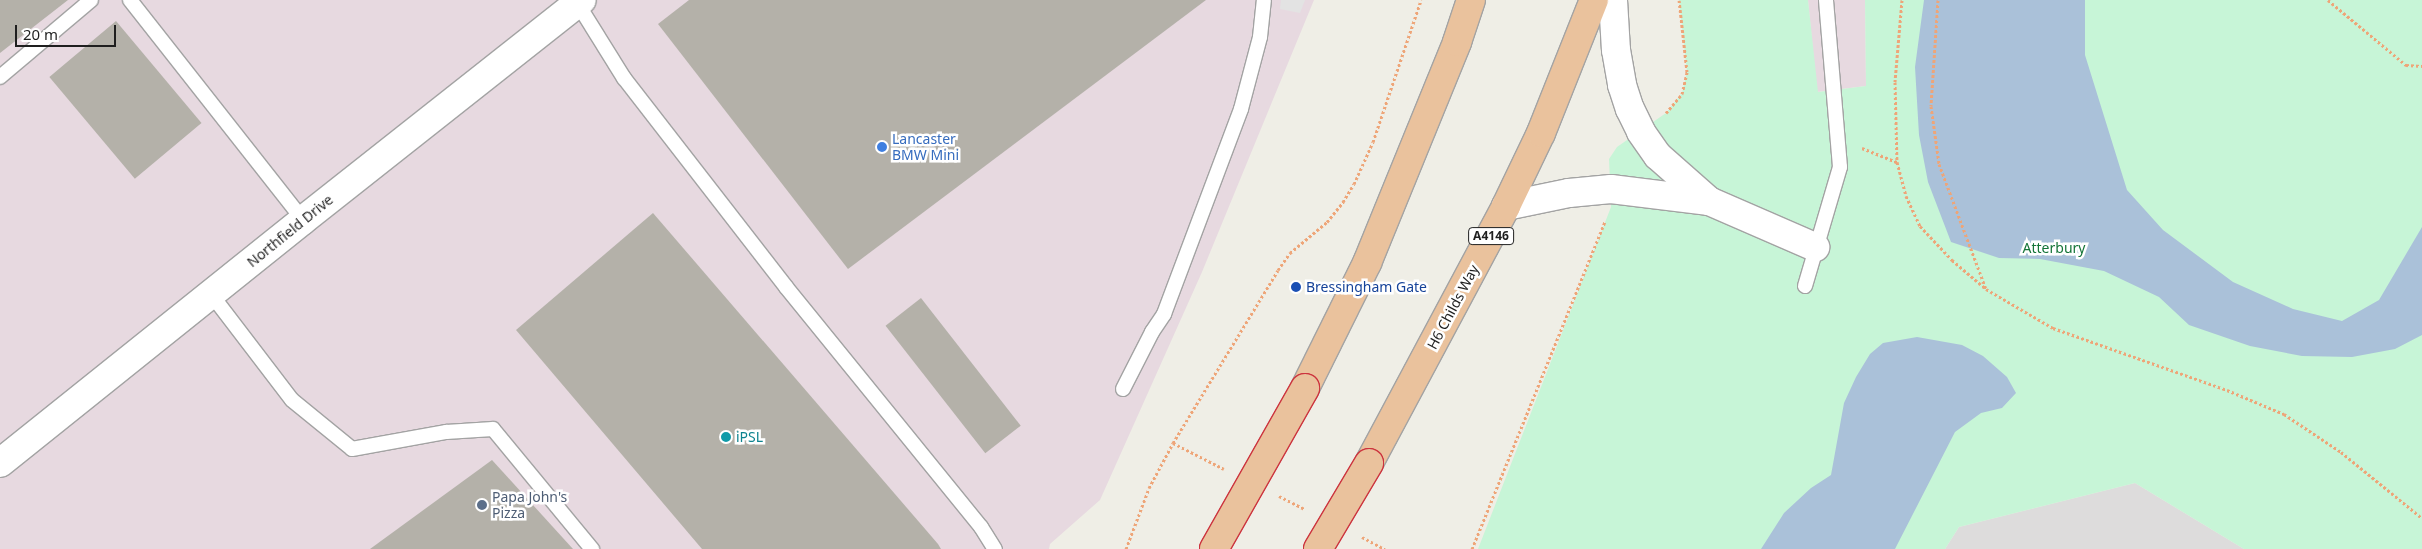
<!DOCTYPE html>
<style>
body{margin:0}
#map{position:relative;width:2422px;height:549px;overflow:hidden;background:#efeee6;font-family:"Noto Sans",sans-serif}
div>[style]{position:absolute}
.residential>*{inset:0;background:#dddcdc}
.industrial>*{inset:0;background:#e7d9e0}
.park>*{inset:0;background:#c7f5d7}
.parking>*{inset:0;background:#e3e3e3}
.water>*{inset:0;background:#aac1d9}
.building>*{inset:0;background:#b4b1a9;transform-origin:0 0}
.path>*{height:3px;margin-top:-1.5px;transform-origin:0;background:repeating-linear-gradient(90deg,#eea578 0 2.5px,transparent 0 5px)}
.roads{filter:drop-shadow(1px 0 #a3a3a3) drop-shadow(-1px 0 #a3a3a3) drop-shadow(0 1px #a3a3a3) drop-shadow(0 -1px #a3a3a3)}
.service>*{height:14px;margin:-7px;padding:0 7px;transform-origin:7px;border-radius:7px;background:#fff}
.minor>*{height:28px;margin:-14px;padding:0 14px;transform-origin:14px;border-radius:14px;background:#fff}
.trunk>*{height:28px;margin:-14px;padding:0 14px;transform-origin:14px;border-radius:14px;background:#eac29d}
.bridges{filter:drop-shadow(1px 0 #cc343e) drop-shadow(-1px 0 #cc343e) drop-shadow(0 1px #cc343e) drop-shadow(0 -1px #cc343e)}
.trunk-bridge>*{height:28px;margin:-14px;padding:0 14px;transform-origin:14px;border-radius:14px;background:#eac29d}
.dots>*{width:14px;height:14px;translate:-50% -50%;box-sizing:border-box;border:2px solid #fff;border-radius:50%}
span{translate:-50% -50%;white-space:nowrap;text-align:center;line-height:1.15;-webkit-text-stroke:5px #fff;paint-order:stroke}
.shield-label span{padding:1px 4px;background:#fff;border:1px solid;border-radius:4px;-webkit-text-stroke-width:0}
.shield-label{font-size:12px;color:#1f1f1f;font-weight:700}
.shop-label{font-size:14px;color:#366cbe}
.left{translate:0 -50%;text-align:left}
.street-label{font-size:14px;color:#1f1f1f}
.park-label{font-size:14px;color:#157538}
.transit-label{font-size:14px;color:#164399}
.culture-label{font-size:14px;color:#0d838f}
.service-label{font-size:14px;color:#4e5e75}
.scale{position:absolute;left:15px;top:25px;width:101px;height:22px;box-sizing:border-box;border:2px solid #1f1f1f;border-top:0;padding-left:6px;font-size:15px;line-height:18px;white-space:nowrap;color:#1f1f1f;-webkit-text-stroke:4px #fff;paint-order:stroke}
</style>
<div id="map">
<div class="residential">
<div style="clip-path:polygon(2135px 483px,2244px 549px,1945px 549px,1959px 527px)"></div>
</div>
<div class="industrial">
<div style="clip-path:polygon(0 0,1314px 0,1202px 272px,1100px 500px,1050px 544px,1049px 549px,0 549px)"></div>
<div style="clip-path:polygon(1808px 0,1865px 0,1866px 86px,1817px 92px)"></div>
</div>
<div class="park">
<div style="clip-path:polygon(1679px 0,1808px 0,1818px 92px,1866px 86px,1865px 0,2422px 0,2422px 549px,2244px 549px,2135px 483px,1959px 527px,1945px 549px,1478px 549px,1611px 207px,1609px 159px,1617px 147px,1666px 113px,1682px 93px,1687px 72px)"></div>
</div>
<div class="parking">
<div style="clip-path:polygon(1281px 0,1305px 0,1300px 13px,1280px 9px)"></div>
</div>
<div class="water">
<div style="clip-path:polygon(1924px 0,2085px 0,2085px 55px,2127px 190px,2163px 230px,2233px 282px,2293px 309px,2342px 321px,2379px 300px,2422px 227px,2422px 335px,2395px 349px,2352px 357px,2302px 356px,2250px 346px,2189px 325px,2159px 297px,2104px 271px,2040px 259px,1999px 258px,1951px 242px,1928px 182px,1919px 135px,1915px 67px)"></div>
<div style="clip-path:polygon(1917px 337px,1962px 345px,1983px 356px,2007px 377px,2016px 393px,2002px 408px,1981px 413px,1955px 432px,1895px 549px,1761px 549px,1784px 513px,1811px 488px,1831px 475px,1844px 403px,1856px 377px,1870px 354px,1883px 343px)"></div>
</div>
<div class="building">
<div style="clip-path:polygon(0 0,68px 0,0 53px)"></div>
<div style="clip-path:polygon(689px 0,1206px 0,848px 269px,658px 24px)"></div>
<div style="left:116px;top:21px;width:133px;height:87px;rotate:50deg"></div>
<div style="clip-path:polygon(653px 213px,938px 544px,941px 549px,702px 549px,516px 330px)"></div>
<div style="left:921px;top:298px;width:162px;height:45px;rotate:52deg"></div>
<div style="clip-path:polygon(492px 460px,573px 549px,370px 549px)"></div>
</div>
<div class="path">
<div style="left:1902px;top:0;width:82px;rotate:94.9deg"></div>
<div style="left:1895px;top:82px;width:80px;rotate:88.6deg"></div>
<div style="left:1897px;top:162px;width:35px;rotate:75deg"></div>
<div style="left:1906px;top:196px;width:33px;rotate:65deg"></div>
<div style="left:1920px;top:226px;width:47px;rotate:46.7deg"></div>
<div style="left:1952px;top:260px;width:45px;rotate:40.5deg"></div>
<div style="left:1986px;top:289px;width:78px;rotate:30.2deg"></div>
<div style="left:2053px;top:328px;width:185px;rotate:19.6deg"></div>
<div style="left:2227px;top:390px;width:62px;rotate:22.8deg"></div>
<div style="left:2284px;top:414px;width:69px;rotate:33.7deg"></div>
<div style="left:2341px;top:452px;width:104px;rotate:39.2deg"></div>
<div style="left:1938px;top:0;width:106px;rotate:93.8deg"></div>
<div style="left:1931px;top:106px;width:59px;rotate:82.1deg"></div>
<div style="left:1939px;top:164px;width:134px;rotate:69.4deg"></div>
<div style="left:2328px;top:0;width:102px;rotate:39.8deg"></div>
<div style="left:2406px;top:65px;width:16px;rotate:4deg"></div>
<div style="left:1666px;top:113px;width:25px;rotate:-50deg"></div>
<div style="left:1682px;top:94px;width:23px;rotate:-77deg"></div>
<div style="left:1687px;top:72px;width:72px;rotate:-96.3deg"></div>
<div style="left:1862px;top:148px;width:38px;rotate:22deg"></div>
<div style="left:1173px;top:443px;width:57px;rotate:27deg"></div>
<div style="left:1279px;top:496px;width:29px;rotate:27deg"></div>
<div style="left:1362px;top:537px;width:26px;rotate:28deg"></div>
<div style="left:1126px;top:549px;width:65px;rotate:-69.3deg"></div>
<div style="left:1149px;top:488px;width:51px;rotate:-61.9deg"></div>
<div style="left:1173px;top:443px;width:202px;rotate:-58.7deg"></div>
<div style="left:1278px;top:270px;width:21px;rotate:-55deg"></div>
<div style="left:1290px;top:253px;width:48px;rotate:-40deg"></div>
<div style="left:1327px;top:222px;width:26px;rotate:-51deg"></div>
<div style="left:1343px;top:202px;width:21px;rotate:-59deg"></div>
<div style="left:1354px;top:184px;width:46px;rotate:-65.7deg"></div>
<div style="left:1373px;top:142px;width:150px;rotate:-71.3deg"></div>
<div style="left:1472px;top:549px;width:354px;rotate:-67.9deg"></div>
</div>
<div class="roads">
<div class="service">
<div style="left:130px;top:0;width:280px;rotate:51.8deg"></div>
<div style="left:576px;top:1px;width:91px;rotate:58.1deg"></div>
<div style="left:624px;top:78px;width:264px;rotate:52.2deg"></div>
<div style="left:786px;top:287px;width:309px;rotate:50.9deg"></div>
<div style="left:981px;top:527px;width:26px;rotate:58deg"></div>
<div style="left:0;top:77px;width:119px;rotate:-40.2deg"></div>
<div style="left:1805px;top:286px;width:124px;rotate:-73.6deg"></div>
<div style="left:1840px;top:167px;width:168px;rotate:-94.8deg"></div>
<div style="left:211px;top:294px;width:133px;rotate:52.6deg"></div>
<div style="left:292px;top:400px;width:77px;rotate:39.2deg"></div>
<div style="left:352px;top:449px;width:96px;rotate:-10.3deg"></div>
<div style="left:446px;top:432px;width:47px;rotate:-3.7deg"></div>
<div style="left:493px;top:429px;width:156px;rotate:50.5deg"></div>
<div style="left:1123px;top:389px;width:64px;rotate:-63deg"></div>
<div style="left:1152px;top:332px;width:22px;rotate:-56deg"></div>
<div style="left:1164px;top:314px;width:219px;rotate:-69.4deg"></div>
<div style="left:1241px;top:109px;width:74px;rotate:-75.2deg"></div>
<div style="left:1260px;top:37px;width:37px;rotate:-84deg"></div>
</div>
<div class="minor">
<div style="left:1613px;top:0;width:50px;rotate:86.6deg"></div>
<div style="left:1616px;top:50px;width:36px;rotate:80deg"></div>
<div style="left:1622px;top:85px;width:25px;rotate:72deg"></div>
<div style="left:1630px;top:109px;width:25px;rotate:64deg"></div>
<div style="left:1641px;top:132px;width:29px;rotate:55deg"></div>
<div style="left:1658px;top:156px;width:68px;rotate:41.4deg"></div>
<div style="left:1506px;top:206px;width:64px;rotate:-11.7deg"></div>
<div style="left:1569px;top:193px;width:42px;rotate:-5.4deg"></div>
<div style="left:1611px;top:189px;width:99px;rotate:7deg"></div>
<div style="left:1709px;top:201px;width:116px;rotate:23.5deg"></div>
<div style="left:0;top:463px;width:388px;rotate:-38.7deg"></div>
<div style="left:303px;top:220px;width:355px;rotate:-38.3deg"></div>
</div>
<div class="trunk">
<div style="left:1305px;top:388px;width:140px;rotate:-63.6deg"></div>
<div style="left:1367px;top:263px;width:239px;rotate:-67.8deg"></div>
<div style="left:1457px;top:42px;width:44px;rotate:-71.6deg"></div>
<div style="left:1369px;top:463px;width:291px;rotate:-61.9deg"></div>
<div style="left:1506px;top:206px;width:81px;rotate:-64.4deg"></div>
<div style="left:1541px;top:133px;width:143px;rotate:-68.3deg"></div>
</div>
</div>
<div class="bridges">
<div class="trunk-bridge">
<div style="left:1214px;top:549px;width:185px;rotate:-60.5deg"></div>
<div style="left:1318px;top:549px;width:100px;rotate:-59.3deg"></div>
</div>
</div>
<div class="dots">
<div style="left:882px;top:147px;background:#3f7fe0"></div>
<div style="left:1296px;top:287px;background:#1a4fb4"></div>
<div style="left:726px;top:437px;background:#0f9aa8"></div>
<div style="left:482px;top:505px;background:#5c6f8a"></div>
</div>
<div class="shield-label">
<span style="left:1491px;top:236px">A4146</span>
</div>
<div class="shop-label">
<span class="left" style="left:892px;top:147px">Lancaster<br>BMW Mini</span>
</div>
<div class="street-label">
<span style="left:290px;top:231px;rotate:-39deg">Northfield Drive</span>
<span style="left:1453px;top:307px;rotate:-62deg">H6 Childs Way</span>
</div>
<div class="park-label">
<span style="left:2054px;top:248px">Atterbury</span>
</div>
<div class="transit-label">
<span class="left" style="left:1306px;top:287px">Bressingham Gate</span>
</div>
<div class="culture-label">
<span class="left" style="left:736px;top:437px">iPSL</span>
</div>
<div class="service-label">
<span class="left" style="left:492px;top:505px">Papa John's<br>Pizza</span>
</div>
<div class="scale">20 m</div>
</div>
